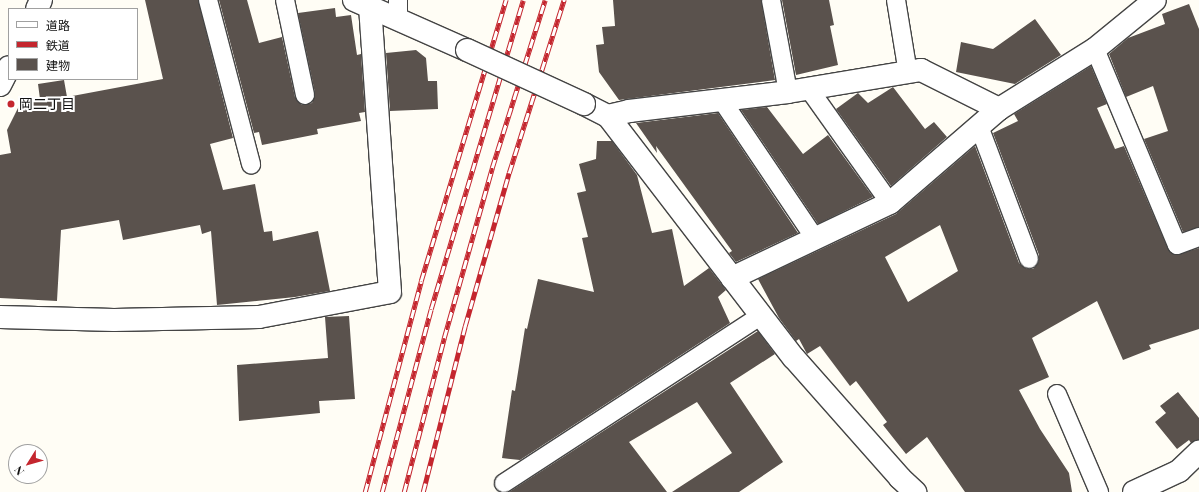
<!DOCTYPE html>
<meta charset="utf-8">
<style>
body{margin:0}
#map{position:relative;width:1199px;height:492px;overflow:hidden;background:#fffdf5;font-family:"Playfair Display","Noto Sans JP",serif}
div>[style]{position:absolute}
.building>*{inset:0;background:#5a524d}
.roads{filter:drop-shadow(1px 0 #444) drop-shadow(-1px 0 #444) drop-shadow(0 1px #444) drop-shadow(0 -1px #444)}
.service>*{height:18px;margin:-9px;padding:0 9px;transform-origin:9px;border-radius:9px;background:#fff}
.minor>*{height:22px;margin:-11px;padding:0 11px;transform-origin:11px;border-radius:11px;background:#fff}
.tertiary>*{height:22px;margin:-11px;padding:0 11px;transform-origin:11px;border-radius:11px;background:#fff}
.rail>*{height:4.5px;margin-top:-2.25px;transform-origin:0;background:repeating-linear-gradient(90deg,#fff 0 9px,#c4262e 0 18px);box-sizing:border-box;border-block:1px solid #c4262e}
.bridges{filter:drop-shadow(1px 0 #444) drop-shadow(-1px 0 #444) drop-shadow(0 1px #444) drop-shadow(0 -1px #444)}
.minor-bridge>*{height:22px;margin:-11px;padding:0 11px;transform-origin:11px;border-radius:11px;background:#fff}
.dots>*{width:11px;height:11px;translate:-50% -50%;box-sizing:border-box;border:2px solid #fff;border-radius:50%}
span{translate:-50% -50%;white-space:nowrap;text-align:center;line-height:1.15;-webkit-text-stroke:4px #fff;paint-order:stroke}
.poi-label{font-size:14px;color:#111}
.left{translate:0 -50%;text-align:left}
.legend{position:absolute;left:8px;top:8px;width:130px;height:72px;box-sizing:border-box;background:#fff;border:1px solid #a0a0a0;margin:0;padding:5px 7px;list-style:none;font-size:12px;color:#111}
.legend li{display:flex;align-items:center;gap:8px;height:20px}
.legend b{width:20px;border:1px solid #a0a0a0}
.north{position:absolute;left:8px;top:444px;width:40px;height:40px;box-sizing:border-box;background:#fff;border:1px solid #a0a0a0;border-radius:50%;rotate:233deg;font-size:11px;font-weight:700;line-height:16px;text-align:center;color:#111}
.north::after{content:'';display:block;margin:auto;width:14px;height:18px;background:#c4262e;clip-path:polygon(50% 0,100% 100%,50% 72%,0 100%)}
</style>
<div id="map">
<div class="building">
<div style="clip-path:polygon(145px 0,198px 0,233px 138px,210px 144px,223px 190px,255px 184px,264px 232px,272px 231px,273px 241px,318px 231px,330px 291px,295px 297px,217px 305px,211px 231px,202px 234px,200px 225px,123px 240px,119px 220px,61px 230px,57px 301px,0 298px,0 155px,11px 153px,7px 130px,20px 104px,40px 99px,38px 84px,64px 80px,67px 97px,163px 79px)"></div>
<div style="clip-path:polygon(219px 0,247px 0,259px 43px,282px 37px,295px 97px,302px 105px,312px 103px,315px 93px,298px 13px,335px 8px,336px 17px,351px 15px,357px 55px,361px 54px,365px 112px,359px 113px,361px 121px,317px 129px,318px 134px,262px 145px,259px 132px,254px 133px)"></div>
<div style="clip-path:polygon(613px 0,761px 0,775px 80px,619px 100px,599px 72px,596px 45px,604px 44px,602px 27px,615px 26px)"></div>
<div style="clip-path:polygon(782px 0,829px 0,834px 25px,830px 26px,838px 65px,796px 75px)"></div>
<div style="clip-path:polygon(1189px 4px,1199px 29px,1199px 227px,1183px 232px,1144px 139px,1168px 131px,1153px 86px,1126px 97px,1109px 54px,1128px 38px,1165px 24px,1162px 14px)"></div>
<div style="clip-path:polygon(1035px 19px,1061px 55px,1015px 84px,956px 72px,961px 42px,993px 49px)"></div>
<div style="clip-path:polygon(416px 50px,426px 58px,428px 81px,437px 81px,438px 109px,390px 111px,386px 53px)"></div>
<div style="clip-path:polygon(evenodd,1091px 66px,1107px 104px,1097px 108px,1115px 149px,1124px 146px,1168px 249px,1176px 255px,1199px 248px,1199px 329px,1149px 345px,1151px 349px,1123px 360px,1097px 301px,1032px 338px,1049px 377px,1019px 390px,1040px 429px,1069px 473px,1072px 492px,965px 492px,927px 437px,906px 454px,883px 425px,887px 422px,856px 381px,850px 386px,820px 346px,807px 354px,799px 339px,796px 341px,779px 318px,758px 279px,896px 214px,975px 146px,1019px 263px,1027px 269px,1033px 269px,1039px 261px,1039px 255px,993px 133px,1018px 121px,1014px 114px,1091px 66px,940px 225px,958px 271px,908px 302px,885px 257px,940px 225px)"></div>
<div style="clip-path:polygon(893px 87px,925px 129px,934px 122px,947px 137px,891px 186px,836px 109px,858px 93px,868px 103px)"></div>
<div style="clip-path:polygon(767px 107px,803px 154px,828px 135px,873px 197px,818px 224px,741px 110px)"></div>
<div style="clip-path:polygon(718px 113px,798px 233px,736px 262px,729px 253px,732px 251px,656px 146px,657px 153px,636px 123px)"></div>
<div style="clip-path:polygon(597px 141px,612px 141px,637px 175px,652px 233px,672px 229px,684px 286px,709px 268px,726px 290px,718px 297px,730px 323px,520px 460px,502px 458px,512px 390px,515px 391px,525px 328px,527px 329px,538px 279px,594px 292px,582px 238px,588px 237px,577px 193px,586px 191px,579px 164px,596px 159px)"></div>
<div style="clip-path:polygon(349px 316px,355px 399px,319px 401px,320px 413px,239px 421px,237px 365px,328px 358px,325px 317px)"></div>
<div style="clip-path:polygon(758px 331px,775px 354px,730px 383px,783px 462px,739px 492px,672px 492px,732px 453px,697px 402px,629px 442px,667px 492px,509px 492px)"></div>
<div style="clip-path:polygon(1178px 392px,1199px 418px,1199px 440px,1191px 443px,1189px 440px,1177px 449px,1155px 422px,1166px 413px,1160px 406px)"></div>
</div>
<div class="roads">
<div class="service">
<div style="left:208px;top:0;width:170px;rotate:75.3deg"></div>
<div style="left:285px;top:0;width:97px;rotate:78.1deg"></div>
<div style="left:771px;top:0;width:94px;rotate:79.5deg"></div>
<div style="left:896px;top:0;width:74px;rotate:80.7deg"></div>
<div style="left:398px;top:19px;width:19px;rotate:-90deg"></div>
<div style="left:1095px;top:49px;width:212px;rotate:67.3deg"></div>
<div style="left:1177px;top:245px;width:23px;rotate:-20deg"></div>
<div style="left:809px;top:89px;width:140px;rotate:54.6deg"></div>
<div style="left:723px;top:102px;width:163px;rotate:56deg"></div>
<div style="left:979px;top:126px;width:142px;rotate:69.4deg"></div>
<div style="left:1057px;top:394px;width:107px;rotate:66.8deg"></div>
<div style="left:504px;top:483px;width:306px;rotate:-33.1deg"></div>
</div>
<div class="minor">
<div style="left:354px;top:0;width:124px;rotate:23.9deg"></div>
<div style="left:584px;top:104px;width:27px;rotate:27deg"></div>
<div style="left:608px;top:116px;width:305px;rotate:52.5deg"></div>
<div style="left:794px;top:358px;width:160px;rotate:48.5deg"></div>
<div style="left:900px;top:478px;width:21px;rotate:43deg"></div>
<div style="left:608px;top:116px;width:22px;rotate:-13deg"></div>
<div style="left:629px;top:111px;width:160px;rotate:-6.8deg"></div>
<div style="left:788px;top:92px;width:135px;rotate:-9.4deg"></div>
<div style="left:921px;top:70px;width:87px;rotate:26.6deg"></div>
<div style="left:732px;top:278px;width:175px;rotate:-25.4deg"></div>
<div style="left:890px;top:203px;width:144px;rotate:-40.8deg"></div>
<div style="left:999px;top:109px;width:113px;rotate:-32deg"></div>
<div style="left:1095px;top:49px;width:77px;rotate:-39.2deg"></div>
<div style="left:0;top:317px;width:114px;rotate:1.5deg"></div>
<div style="left:114px;top:320px;width:145px;rotate:-1.2deg"></div>
<div style="left:259px;top:317px;width:133px;rotate:-10.8deg"></div>
<div style="left:390px;top:292px;width:287px;rotate:-94deg"></div>
<div style="left:1134px;top:492px;width:50px;rotate:-25deg"></div>
<div style="left:1179px;top:471px;width:28px;rotate:-44deg"></div>
</div>
<div class="tertiary">
<div style="left:37px;top:9px;width:10px;rotate:-66deg"></div>
<div style="left:0;top:85px;width:20px;rotate:-63deg"></div>
</div>
</div>
<div class="rail">
<div style="left:365px;top:492px;width:218px;rotate:-75.1deg"></div>
<div style="left:421px;top:281px;width:294px;rotate:-73.2deg"></div>
<div style="left:382px;top:492px;width:189px;rotate:-75deg"></div>
<div style="left:431px;top:309px;width:322px;rotate:-73.4deg"></div>
<div style="left:404px;top:492px;width:159px;rotate:-75.4deg"></div>
<div style="left:444px;top:338px;width:177px;rotate:-74.2deg"></div>
<div style="left:492px;top:168px;width:176px;rotate:-72.5deg"></div>
<div style="left:423px;top:492px;width:171px;rotate:-75.8deg"></div>
<div style="left:465px;top:326px;width:159px;rotate:-74deg"></div>
<div style="left:509px;top:173px;width:182px;rotate:-72.4deg"></div>
</div>
<div class="bridges">
<div class="minor-bridge">
<div style="left:467px;top:50px;width:129px;rotate:24.8deg"></div>
</div>
</div>
<div class="dots">
<div style="left:11px;top:104px;background:#c4262e"></div>
</div>
<div class="poi-label">
<span class="left" style="left:19px;top:104px">岡二丁目</span>
</div>
<ul class="legend">
<li><b style="height:5px;background:#fff"></b>道路</li>
<li><b style="height:5px;background:#c4262e"></b>鉄道</li>
<li><b style="height:11px;background:#5a524d"></b>建物</li>
</ul>
<div class="north">N</div>
</div>
